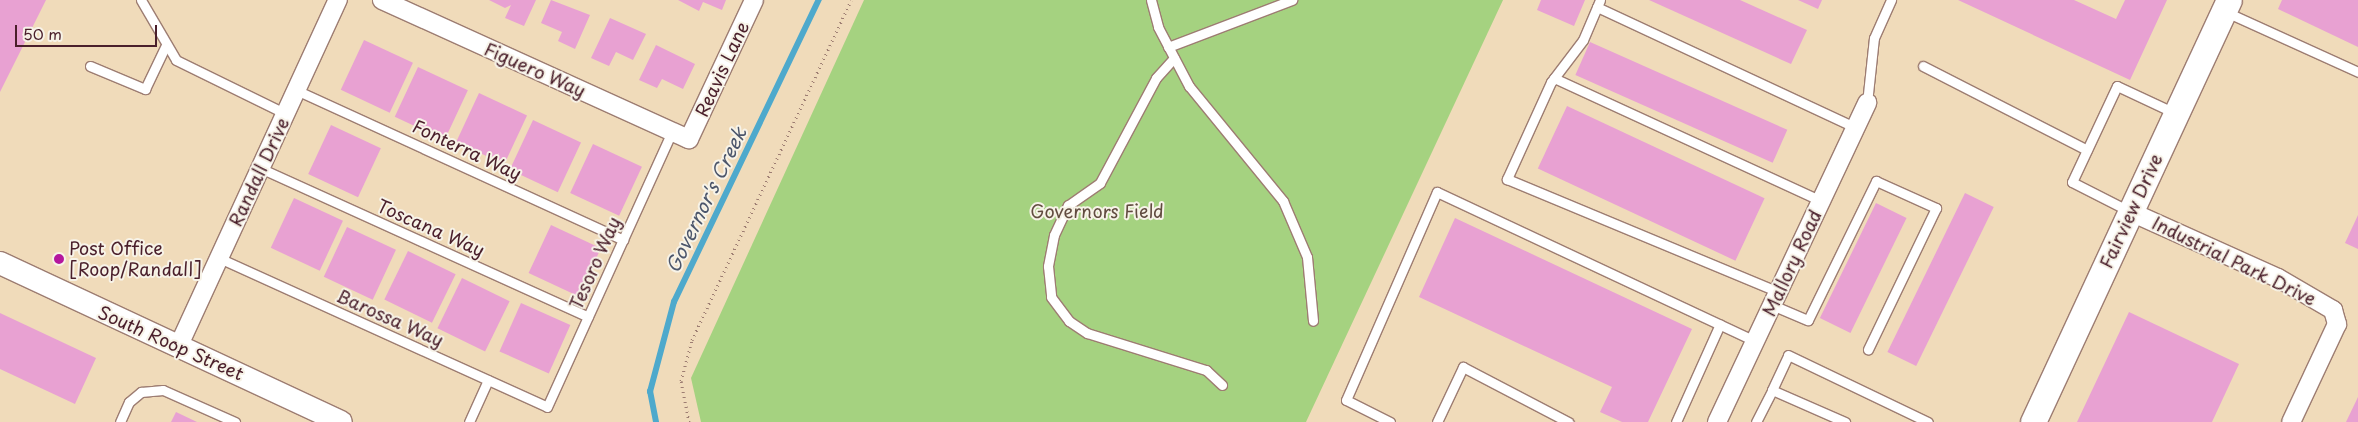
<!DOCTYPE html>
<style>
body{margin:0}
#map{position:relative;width:2358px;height:422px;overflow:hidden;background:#f0dbba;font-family:"Playpen Sans",sans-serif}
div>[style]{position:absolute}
.green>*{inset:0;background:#a5d280}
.stream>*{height:5.5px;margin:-2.75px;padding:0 2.75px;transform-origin:2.75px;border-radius:2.75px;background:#4ea9cc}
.building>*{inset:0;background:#e8a1d2;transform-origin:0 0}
.path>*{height:3px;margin-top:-1.5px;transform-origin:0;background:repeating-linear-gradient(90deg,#9d7d72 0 1px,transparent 0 5px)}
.roads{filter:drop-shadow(1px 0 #9d7d72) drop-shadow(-1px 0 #9d7d72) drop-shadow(0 1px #9d7d72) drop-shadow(0 -1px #9d7d72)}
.service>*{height:9px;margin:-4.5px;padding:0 4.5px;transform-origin:4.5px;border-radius:4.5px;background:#fff}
.minor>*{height:18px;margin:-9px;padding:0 9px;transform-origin:9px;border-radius:9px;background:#fff}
.tertiary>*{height:22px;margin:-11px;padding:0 11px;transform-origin:11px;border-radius:11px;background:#fff}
.secondary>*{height:25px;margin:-12.5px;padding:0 12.5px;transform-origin:12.5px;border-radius:12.5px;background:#fff}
.dots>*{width:14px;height:14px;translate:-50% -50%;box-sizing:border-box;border:2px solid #f7f3e8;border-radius:50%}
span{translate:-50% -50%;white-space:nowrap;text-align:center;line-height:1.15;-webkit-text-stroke:4px #f7f3e8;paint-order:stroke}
.street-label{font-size:18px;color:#4a1f2b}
.park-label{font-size:18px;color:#614c40}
.poi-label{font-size:18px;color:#4a1f2b}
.left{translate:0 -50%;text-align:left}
.water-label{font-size:19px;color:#4c566b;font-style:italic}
.scale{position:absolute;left:15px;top:25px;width:142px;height:22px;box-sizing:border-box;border:2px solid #4a1f2b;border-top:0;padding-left:6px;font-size:15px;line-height:18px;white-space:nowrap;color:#4a1f2b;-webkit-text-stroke:4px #f7f3e8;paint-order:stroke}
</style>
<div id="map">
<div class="green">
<div style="clip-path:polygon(864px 0,1503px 0,1306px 422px,701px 422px,691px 378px)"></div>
</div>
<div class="stream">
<div style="left:656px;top:422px;width:31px;rotate:-101deg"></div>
<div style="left:650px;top:392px;width:93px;rotate:-75.1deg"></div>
<div style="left:674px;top:302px;width:335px;rotate:-64.4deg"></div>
</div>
<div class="building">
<div style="clip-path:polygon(0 0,46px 0,0 92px)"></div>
<div style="clip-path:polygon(489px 0,536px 0,524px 26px,505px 18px,511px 5px,505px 8px)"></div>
<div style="clip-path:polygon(551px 0,590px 15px,575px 49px,558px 41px,562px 32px,541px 23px)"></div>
<div style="clip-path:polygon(678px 0,726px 0,722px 10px,703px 2px,699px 11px)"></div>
<div style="clip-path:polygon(1541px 0,1585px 0,1574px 26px,1537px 10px)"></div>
<div style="clip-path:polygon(1649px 0,1740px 0,1807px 30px,1791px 64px)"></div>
<div style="clip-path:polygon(1798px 0,1822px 0,1818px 9px)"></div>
<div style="clip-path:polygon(1958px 0,2074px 0,2116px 19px,2125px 0,2167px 0,2130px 80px)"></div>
<div style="clip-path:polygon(2282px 0,2358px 0,2358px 47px,2278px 9px)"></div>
<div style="clip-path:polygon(610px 18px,646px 34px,633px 60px,616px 52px,609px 66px,591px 58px)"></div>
<div style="left:364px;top:40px;width:54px;height:55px;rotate:25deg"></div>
<div style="left:1590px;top:42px;width:216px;height:36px;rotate:24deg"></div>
<div style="clip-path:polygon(656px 45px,695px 64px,683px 89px,662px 79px,657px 88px,639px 80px)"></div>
<div style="left:418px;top:67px;width:55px;height:55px;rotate:25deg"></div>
<div style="left:479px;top:93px;width:53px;height:54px;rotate:25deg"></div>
<div style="left:1567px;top:106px;width:218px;height:69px;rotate:25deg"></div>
<div style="left:533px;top:120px;width:53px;height:55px;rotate:25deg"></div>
<div style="left:331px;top:125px;width:55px;height:54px;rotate:25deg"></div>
<div style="left:593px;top:144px;width:54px;height:54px;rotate:25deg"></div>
<div style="left:1965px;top:193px;width:32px;height:177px;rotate:26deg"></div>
<div style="left:294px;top:198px;width:54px;height:55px;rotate:25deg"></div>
<div style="left:1876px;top:203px;width:34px;height:128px;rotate:26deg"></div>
<div style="clip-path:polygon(2358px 215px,2358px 249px,2345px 243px)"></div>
<div style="clip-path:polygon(1455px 218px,1692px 329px,1648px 422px,1622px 422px,1600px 412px,1612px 387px,1419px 297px)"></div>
<div style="left:551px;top:225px;width:55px;height:53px;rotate:25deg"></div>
<div style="left:347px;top:227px;width:54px;height:55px;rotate:25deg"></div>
<div style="left:408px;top:251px;width:53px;height:54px;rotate:26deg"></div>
<div style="left:462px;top:278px;width:53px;height:56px;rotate:26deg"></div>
<div style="left:521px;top:303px;width:54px;height:53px;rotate:24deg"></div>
<div style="clip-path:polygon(2129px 312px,2239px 364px,2212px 422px,2077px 422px)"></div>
<div style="clip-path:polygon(0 313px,96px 358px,75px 404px,0 369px)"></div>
<div style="clip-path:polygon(2358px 397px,2358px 422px,2346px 422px)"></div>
<div style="clip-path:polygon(176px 412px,197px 422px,171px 422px)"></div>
</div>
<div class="path">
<div style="left:689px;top:422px;width:42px;rotate:-101deg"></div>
<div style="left:681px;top:381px;width:42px;rotate:-75deg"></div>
<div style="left:692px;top:340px;width:375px;rotate:-64.9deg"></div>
</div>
<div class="roads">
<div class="service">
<div style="left:141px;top:0;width:69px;rotate:59.7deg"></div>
<div style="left:176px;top:60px;width:123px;rotate:26.1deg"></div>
<div style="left:1151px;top:0;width:28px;rotate:75deg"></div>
<div style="left:1158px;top:27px;width:67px;rotate:62.3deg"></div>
<div style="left:1189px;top:86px;width:149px;rotate:50.7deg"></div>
<div style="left:1283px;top:201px;width:61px;rotate:66.8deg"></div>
<div style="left:1307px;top:257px;width:64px;rotate:84.6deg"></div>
<div style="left:1600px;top:0;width:43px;rotate:113deg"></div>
<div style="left:1583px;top:40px;width:53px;rotate:127.3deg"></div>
<div style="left:1551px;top:82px;width:107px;rotate:114.4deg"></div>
<div style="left:1507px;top:179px;width:294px;rotate:22.6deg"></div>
<div style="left:1597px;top:7px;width:286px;rotate:25deg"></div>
<div style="left:2226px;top:12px;width:145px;rotate:24.4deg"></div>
<div style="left:1168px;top:47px;width:133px;rotate:-20.8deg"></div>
<div style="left:1174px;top:58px;width:27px;rotate:132deg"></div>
<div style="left:1156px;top:78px;width:119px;rotate:118.1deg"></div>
<div style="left:1100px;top:183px;width:39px;rotate:145deg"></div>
<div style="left:1068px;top:205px;width:33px;rotate:115deg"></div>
<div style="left:1054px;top:235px;width:32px;rotate:101deg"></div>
<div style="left:1048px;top:266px;width:31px;rotate:84deg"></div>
<div style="left:1051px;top:297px;width:30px;rotate:53deg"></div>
<div style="left:1069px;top:321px;width:22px;rotate:34deg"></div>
<div style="left:1087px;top:333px;width:125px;rotate:17.3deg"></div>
<div style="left:1206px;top:370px;width:22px;rotate:43deg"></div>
<div style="left:90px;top:66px;width:60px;rotate:22.7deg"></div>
<div style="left:145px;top:89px;width:47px;rotate:-64.5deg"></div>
<div style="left:1923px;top:66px;width:184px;rotate:27.1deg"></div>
<div style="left:1554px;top:78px;width:294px;rotate:24.7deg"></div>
<div style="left:296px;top:90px;width:360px;rotate:24.6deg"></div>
<div style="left:1867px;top:103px;width:65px;rotate:-83.9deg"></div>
<div style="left:1874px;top:38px;width:42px;rotate:-65.9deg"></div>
<div style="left:260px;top:168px;width:360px;rotate:24.4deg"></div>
<div style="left:2129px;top:211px;width:64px;rotate:-153deg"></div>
<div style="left:2072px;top:182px;width:106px;rotate:-64.9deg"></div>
<div style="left:2117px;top:86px;width:64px;rotate:25deg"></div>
<div style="left:219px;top:258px;width:360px;rotate:24.4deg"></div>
<div style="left:547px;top:407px;width:303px;rotate:-65.6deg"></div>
<div style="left:1772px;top:305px;width:39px;rotate:23deg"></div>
<div style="left:1808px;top:320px;width:155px;rotate:-63.9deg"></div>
<div style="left:1876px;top:181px;width:66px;rotate:24.2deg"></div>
<div style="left:1936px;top:208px;width:157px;rotate:115.7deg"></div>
<div style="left:1772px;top:390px;width:38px;rotate:-65deg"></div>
<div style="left:1788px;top:355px;width:155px;rotate:25.6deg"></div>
<div style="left:120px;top:422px;width:22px;rotate:-66deg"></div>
<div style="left:129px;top:402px;width:16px;rotate:-40deg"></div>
<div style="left:141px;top:392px;width:22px;rotate:-5deg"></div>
<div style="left:163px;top:390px;width:79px;rotate:24deg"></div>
<div style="left:469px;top:422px;width:46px;rotate:-65.7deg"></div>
<div style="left:1390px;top:422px;width:49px;rotate:-153.4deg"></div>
<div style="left:1346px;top:400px;width:227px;rotate:-66.4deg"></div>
<div style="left:1437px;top:192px;width:351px;rotate:25.1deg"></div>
<div style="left:1437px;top:422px;width:61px;rotate:-64.7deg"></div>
<div style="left:1463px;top:367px;width:119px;rotate:27.6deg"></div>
<div style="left:1676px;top:422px;width:107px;rotate:-65.8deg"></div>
<div style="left:1756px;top:422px;width:36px;rotate:-63deg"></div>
<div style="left:1772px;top:390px;width:80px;rotate:23.7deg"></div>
</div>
<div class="minor">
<div style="left:382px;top:0;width:337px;rotate:24.4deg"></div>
<div style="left:689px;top:139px;width:153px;rotate:-64.9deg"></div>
<div style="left:2131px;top:212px;width:161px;rotate:24.2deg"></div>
<div style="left:2278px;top:278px;width:64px;rotate:30.2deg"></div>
<div style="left:2333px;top:310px;width:15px;rotate:74deg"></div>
<div style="left:2337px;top:324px;width:108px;rotate:115.1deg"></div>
<div style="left:179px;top:345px;width:380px;rotate:-65.3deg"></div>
<div style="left:1717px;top:422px;width:353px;rotate:-64.8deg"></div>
</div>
<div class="tertiary">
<div style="left:0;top:263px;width:376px;rotate:25deg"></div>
</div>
<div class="secondary">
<div style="left:2033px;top:422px;width:465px;rotate:-65.1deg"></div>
</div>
</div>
<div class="dots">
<div style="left:59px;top:259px;background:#b5179e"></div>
</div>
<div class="street-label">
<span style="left:722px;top:69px;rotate:-65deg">Reavis Lane</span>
<span style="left:535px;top:70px;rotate:24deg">Figuero Way</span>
<span style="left:467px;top:150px;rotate:25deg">Fonterra Way</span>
<span style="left:259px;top:172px;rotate:-65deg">Randall Drive</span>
<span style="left:2131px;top:211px;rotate:-65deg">Fairview Drive</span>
<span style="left:431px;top:228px;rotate:24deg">Toscana Way</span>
<span style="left:2234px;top:261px;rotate:26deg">Industrial Park Drive</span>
<span style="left:595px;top:263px;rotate:-66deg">Tesoro Way</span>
<span style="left:1792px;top:263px;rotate:-65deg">Mallory Road</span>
<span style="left:390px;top:318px;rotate:24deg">Barossa Way</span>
<span style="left:171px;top:343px;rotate:24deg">South Roop Street</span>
</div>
<div class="park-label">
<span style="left:1097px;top:211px">Governors Field</span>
</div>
<div class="poi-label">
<span class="left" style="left:69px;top:259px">Post Office<br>[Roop/Randall]</span>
</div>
<div class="water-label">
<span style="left:706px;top:200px;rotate:-64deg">Governor's Creek</span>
</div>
<div class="scale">50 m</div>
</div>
